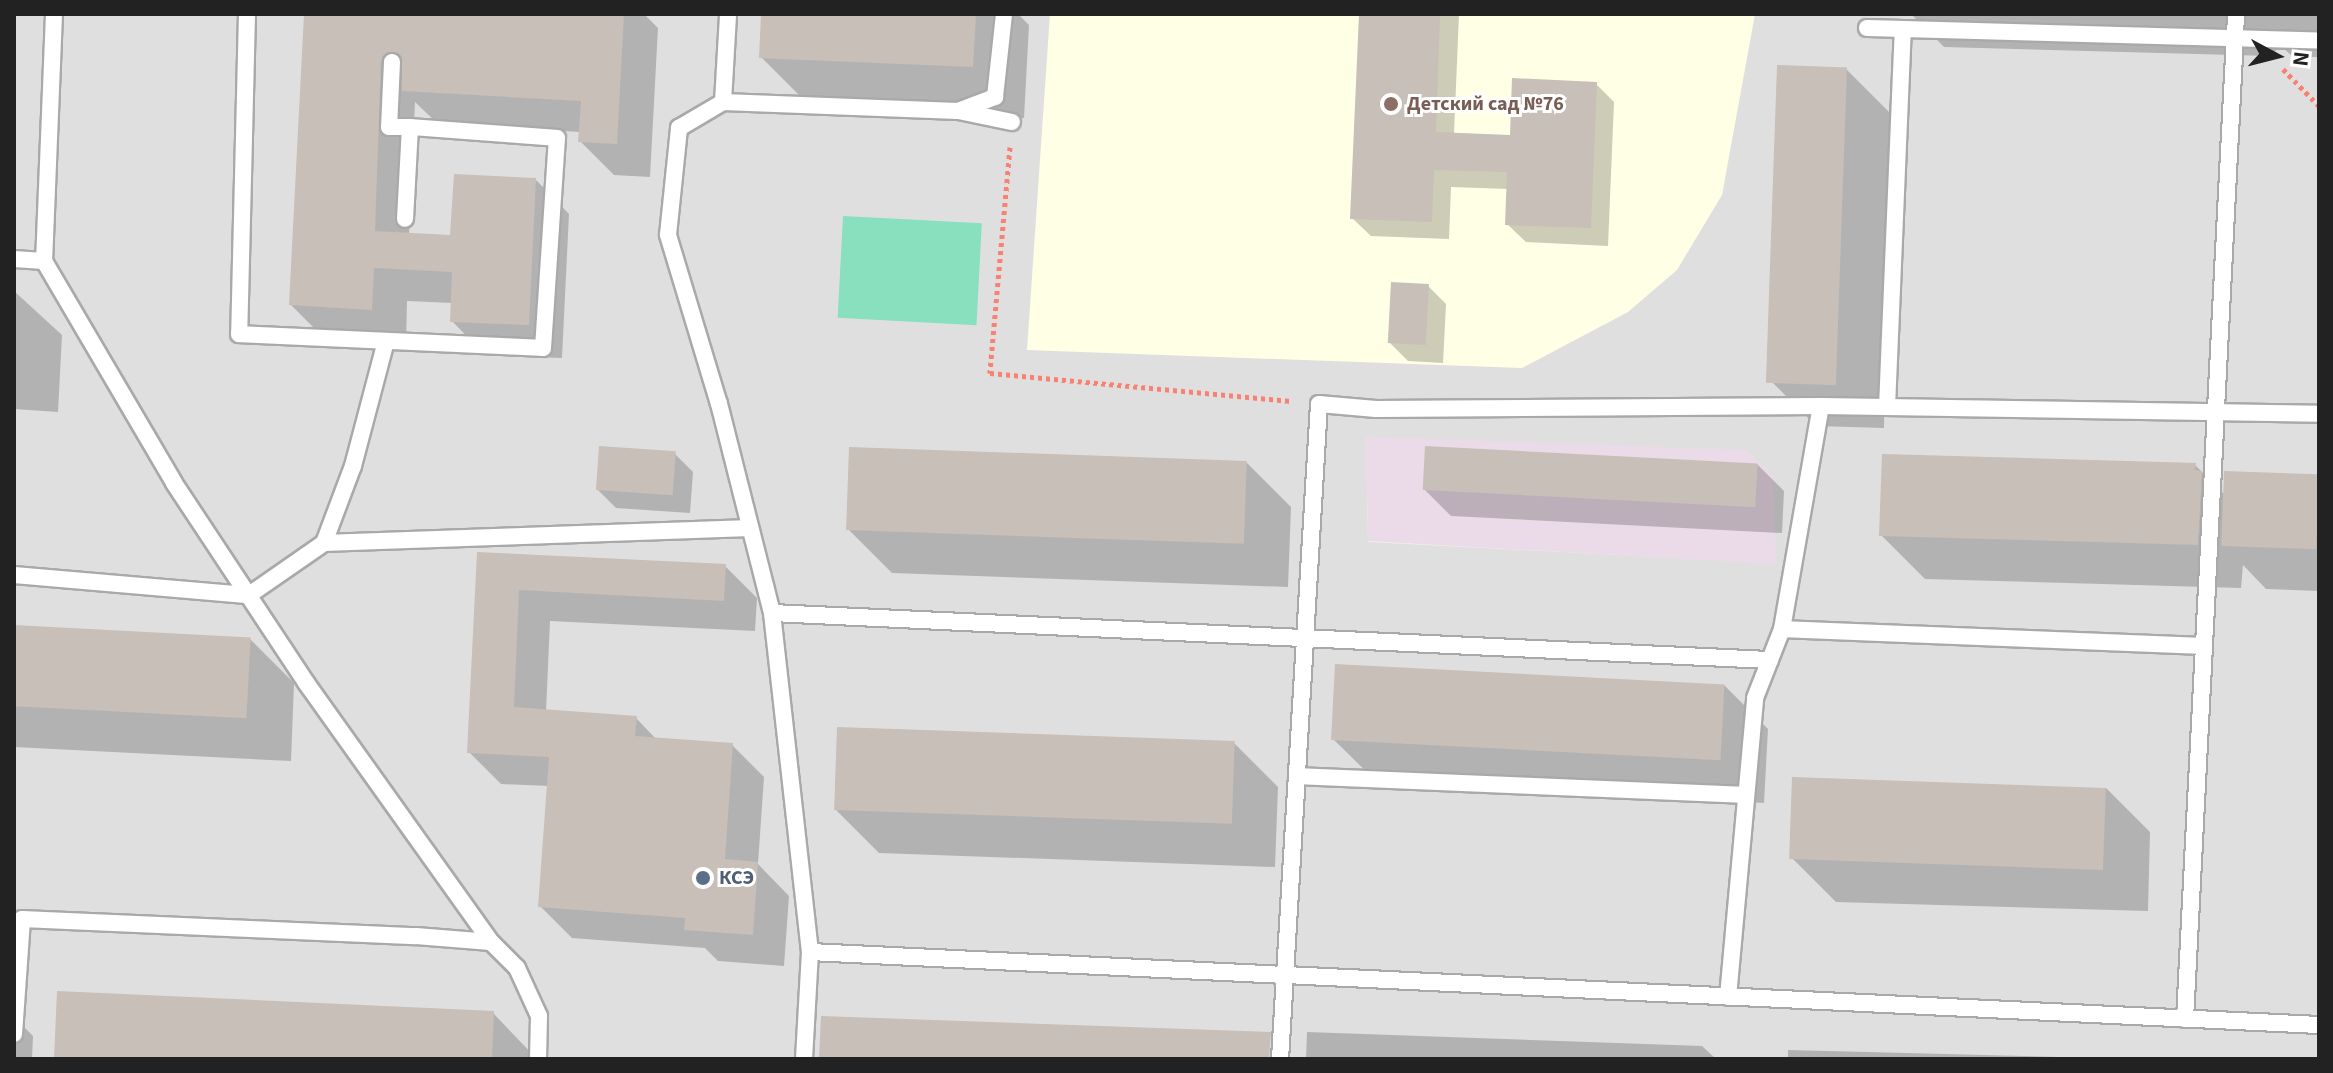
<!DOCTYPE html>
<meta charset="utf-8">
<style>
body{margin:0}
#map{position:relative;width:2333px;height:1073px;overflow:hidden;background:#f2efe9;font-family:"Source Sans 3",sans-serif}
div>[style]{position:absolute}
.residential>*{inset:0;background:#e0dfdf}
.industrial>*{inset:0;background:#ebdbe8}
.education>*{inset:0;background:#ffffe5}
.pitch>*{inset:0;background:#88e0be;transform-origin:0 0}
.shadow>*{inset:0;background:#0003}
.building>*{inset:0;background:#c7bfb8;transform-origin:0 0}
.path>*{height:5px;margin-top:-2.5px;transform-origin:0;background:repeating-linear-gradient(90deg,#fa8072 0 4px,transparent 0 8px)}
.roads{filter:drop-shadow(2px 0 #a9a9a9) drop-shadow(-2px 0 #a9a9a9) drop-shadow(0 2px #a9a9a9) drop-shadow(0 -2px #a9a9a9)}
.service>*{height:16px;margin:-8px;padding:0 8px;transform-origin:8px;border-radius:8px;background:#fff}
.dots>*{width:22px;height:22px;translate:-50% -50%;box-sizing:border-box;border:4px solid #fff;border-radius:50%}
span{translate:-50% -50%;white-space:nowrap;text-align:center;line-height:1.15;-webkit-text-stroke:6px #fff;paint-order:stroke}
.education-label{font-size:20px;color:#785e54;font-weight:700}
.left{translate:0 -50%;text-align:left}
.service-label{font-size:20px;color:#4e5e75;font-weight:700}
.frame{position:absolute;inset:0;border:16px solid #222;pointer-events:none}
.north{position:absolute;left:2237px;top:16px;width:80px;height:80px;-webkit-text-stroke:6px #fff;paint-order:stroke;rotate:97deg;font-size:22px;font-weight:700;line-height:32px;text-align:center;color:#222}
.north::after{content:'';display:block;margin:auto;width:28px;height:36px;background:#222;clip-path:polygon(50% 0,100% 100%,50% 72%,0 100%)}
</style>
<div id="map">
<div class="residential">
<div style="clip-path:polygon(evenodd,14px 14px,2319px 14px,2319px 1059px,14px 1059px,14px 14px,1366px 438px,1776px 563px,1368px 542px,1366px 438px)"></div>
</div>
<div class="industrial">
<div style="clip-path:polygon(1366px 437px,1747px 450px,1773px 477px,1776px 564px,1368px 541px)"></div>
</div>
<div class="education">
<div style="clip-path:polygon(1050px 14px,1755px 14px,1722px 195px,1677px 270px,1628px 312px,1522px 368px,1027px 350px)"></div>
</div>
<div class="pitch">
<div style="left:843px;top:216px;width:139px;height:102px;rotate:3deg"></div>
</div>
<div class="shadow">
<div style="clip-path:polygon(306px 14px,644px 14px,658px 28px,650px 177px,614px 175px,580px 141px,581px 132px,438px 124px,415px 102px,409px 235px,452px 237px,536px 180px,569px 214px,562px 358px,485px 355px,452px 321px,452px 303px,407px 301px,406px 343px,325px 339px,291px 305px)"></div>
<div style="clip-path:polygon(763px 14px,1018px 14px,1029px 25px,1024px 118px,813px 109px,761px 57px)"></div>
<div style="clip-path:polygon(1361px 14px,1459px 14px,1454px 134px,1512px 137px,1596px 84px,1614px 102px,1608px 246px,1526px 242px,1507px 224px,1509px 189px,1451px 187px,1449px 239px,1371px 236px,1352px 218px)"></div>
<div style="clip-path:polygon(1911px 14px,2319px 14px,2319px 57px,2293px 57px,2281px 46px,2270px 56px,1944px 47px)"></div>
<div style="clip-path:polygon(1846px 69px,1890px 113px,1884px 428px,1816px 426px,1772px 382px)"></div>
<div style="clip-path:polygon(1428px 286px,1446px 304px,1443px 363px,1408px 361px,1389px 342px)"></div>
<div style="clip-path:polygon(14px 291px,62px 335px,58px 412px,14px 409px)"></div>
<div style="clip-path:polygon(675px 454px,693px 472px,690px 513px,616px 508px,597px 489px)"></div>
<div style="clip-path:polygon(1247px 463px,1291px 507px,1288px 587px,892px 573px,848px 529px)"></div>
<div style="clip-path:polygon(1757px 464px,1784px 491px,1782px 533px,1451px 516px,1425px 490px)"></div>
<div style="clip-path:polygon(2195px 465px,2225px 495px,2319px 476px,2319px 591px,2266px 589px,2243px 565px,2241px 588px,1925px 579px,1881px 535px)"></div>
<div style="clip-path:polygon(479px 554px,725px 566px,757px 598px,755px 631px,550px 621px,546px 712px,636px 718px,657px 740px,732px 745px,764px 777px,758px 864px,789px 896px,784px 966px,718px 961px,705px 948px,572px 938px,540px 906px,549px 786px,501px 784px,469px 752px)"></div>
<div style="clip-path:polygon(14px 627px,250px 639px,294px 683px,291px 761px,14px 747px)"></div>
<div style="clip-path:polygon(1724px 685px,1768px 729px,1764px 803px,1378px 783px,1333px 739px)"></div>
<div style="clip-path:polygon(1234px 743px,1278px 787px,1275px 867px,879px 853px,835px 809px)"></div>
<div style="clip-path:polygon(2106px 788px,2150px 832px,2148px 911px,1836px 902px,1792px 858px)"></div>
<div style="clip-path:polygon(493px 1013px,537px 1059px,56px 1059px)"></div>
<div style="clip-path:polygon(14px 1017px,33px 1036px,32px 1059px,14px 1059px)"></div>
<div style="clip-path:polygon(1307px 1032px,1702px 1046px,1716px 1059px,1306px 1059px)"></div>
<div style="clip-path:polygon(1788px 1050px,2099px 1058px,2100px 1059px,1788px 1059px)"></div>
</div>
<div class="building">
<div style="clip-path:polygon(304px 14px,624px 14px,617px 144px,578px 142px,581px 101px,402px 91px,401px 56px,388px 52px,381px 61px,375px 231px,450px 235px,454px 174px,536px 178px,529px 325px,450px 322px,452px 272px,374px 268px,372px 310px,289px 305px)"></div>
<div style="clip-path:polygon(761px 14px,976px 14px,973px 67px,759px 58px)"></div>
<div style="clip-path:polygon(1359px 14px,1440px 14px,1436px 132px,1510px 135px,1512px 78px,1597px 82px,1591px 228px,1505px 225px,1507px 172px,1434px 170px,1432px 222px,1350px 219px)"></div>
<div style="left:1777px;top:65px;width:70px;height:318px;rotate:2deg"></div>
<div style="left:1391px;top:282px;width:38px;height:61px;rotate:3deg"></div>
<div style="left:599px;top:446px;width:77px;height:44px;rotate:4deg"></div>
<div style="left:1425px;top:446px;width:333px;height:44px;rotate:3deg"></div>
<div style="left:849px;top:447px;width:398px;height:83px;rotate:2deg"></div>
<div style="clip-path:polygon(1882px 454px,2196px 463px,2195px 470px,2202px 471px,2198px 545px,1879px 536px)"></div>
<div style="left:2224px;top:471px;width:95px;height:75px;rotate:2deg"></div>
<div style="clip-path:polygon(477px 552px,726px 564px,724px 601px,519px 590px,514px 707px,637px 716px,635px 736px,733px 743px,725px 859px,758px 862px,753px 935px,684px 930px,685px 918px,538px 907px,549px 757px,467px 753px)"></div>
<div style="left:14px;top:625px;width:237px;height:81px;rotate:3deg"></div>
<div style="left:1335px;top:664px;width:390px;height:76px;rotate:3deg"></div>
<div style="left:837px;top:727px;width:398px;height:83px;rotate:2deg"></div>
<div style="left:1792px;top:777px;width:314px;height:82px;rotate:2deg"></div>
<div style="clip-path:polygon(57px 991px,494px 1011px,492px 1059px,54px 1059px)"></div>
<div style="clip-path:polygon(821px 1016px,1271px 1032px,1269px 1059px,819px 1059px)"></div>
</div>
<div class="path">
<div style="left:2283px;top:69px;width:52px;rotate:45.8deg"></div>
<div style="left:1010px;top:147px;width:227px;rotate:95.1deg"></div>
<div style="left:990px;top:373px;width:302px;rotate:5.3deg"></div>
</div>
<div class="roads">
<div class="service">
<div style="left:54px;top:14px;width:247px;rotate:92.3deg"></div>
<div style="left:44px;top:261px;width:257px;rotate:59.6deg"></div>
<div style="left:174px;top:483px;width:241px;rotate:56.5deg"></div>
<div style="left:307px;top:684px;width:317px;rotate:54.5deg"></div>
<div style="left:247px;top:14px;width:320px;rotate:91.4deg"></div>
<div style="left:239px;top:334px;width:304px;rotate:2.6deg"></div>
<div style="left:543px;top:348px;width:210px;rotate:-86.2deg"></div>
<div style="left:557px;top:138px;width:147px;rotate:-175.7deg"></div>
<div style="left:410px;top:127px;width:92px;rotate:93.1deg"></div>
<div style="left:1867px;top:28px;width:452px;rotate:1.6deg"></div>
<div style="left:392px;top:62px;width:65px;rotate:92.6deg"></div>
<div style="left:389px;top:127px;width:21px"></div>
<div style="left:723px;top:102px;width:88px;rotate:-86.7deg"></div>
<div style="left:959px;top:111px;width:54px;rotate:11.7deg"></div>
<div style="left:14px;top:259px;width:30px;rotate:4deg"></div>
<div style="left:1887px;top:407px;width:378px;rotate:-87.6deg"></div>
<div style="left:324px;top:543px;width:82px;rotate:-69.4deg"></div>
<div style="left:353px;top:466px;width:129px;rotate:-75.2deg"></div>
<div style="left:14px;top:575px;width:236px;rotate:4.9deg"></div>
<div style="left:249px;top:595px;width:91px;rotate:-34.7deg"></div>
<div style="left:324px;top:543px;width:426px;rotate:-2deg"></div>
<div style="left:772px;top:613px;width:999px;rotate:2.7deg"></div>
<div style="left:1782px;top:629px;width:420px;rotate:2.3deg"></div>
<div style="left:1297px;top:776px;width:449px;rotate:2.4deg"></div>
<div style="left:810px;top:952px;width:341px;rotate:-96.4deg"></div>
<div style="left:772px;top:613px;width:216px;rotate:-104.2deg"></div>
<div style="left:719px;top:404px;width:177px;rotate:-106.8deg"></div>
<div style="left:668px;top:235px;width:108px;rotate:-84.1deg"></div>
<div style="left:679px;top:128px;width:51px;rotate:-30.6deg"></div>
<div style="left:723px;top:102px;width:235px;rotate:2.2deg"></div>
<div style="left:958px;top:111px;width:40px;rotate:-21deg"></div>
<div style="left:995px;top:97px;width:83px;rotate:-83.8deg"></div>
<div style="left:1728px;top:997px;width:300px;rotate:-84.8deg"></div>
<div style="left:1755px;top:698px;width:74px;rotate:-68.6deg"></div>
<div style="left:1782px;top:629px;width:226px;rotate:-80.1deg"></div>
<div style="left:2185px;top:1019px;width:1006px;rotate:-87.09deg"></div>
<div style="left:14px;top:1034px;width:115px;rotate:-86deg"></div>
<div style="left:22px;top:919px;width:394px;rotate:2.5deg"></div>
<div style="left:416px;top:936px;width:75px;rotate:4.6deg"></div>
<div style="left:491px;top:942px;width:37px;rotate:45deg"></div>
<div style="left:517px;top:968px;width:53px;rotate:65.4deg"></div>
<div style="left:539px;top:1016px;width:43px;rotate:91.3deg"></div>
<div style="left:804px;top:1059px;width:107px;rotate:-86.8deg"></div>
<div style="left:810px;top:952px;width:1511px;rotate:2.77deg"></div>
<div style="left:1280px;top:1059px;width:656px;rotate:-86.59deg"></div>
<div style="left:1319px;top:404px;width:57px;rotate:5deg"></div>
<div style="left:1376px;top:409px;width:445px;rotate:-0.4deg"></div>
<div style="left:1821px;top:406px;width:498px;rotate:0.9deg"></div>
</div>
</div>
<div class="dots">
<div style="left:1391px;top:104px;background:#8d6e63"></div>
<div style="left:703px;top:878px;background:#5c6f8a"></div>
</div>
<div class="education-label">
<span class="left" style="left:1407px;top:104px">Детский сад №76</span>
</div>
<div class="service-label">
<span class="left" style="left:719px;top:878px">КСЭ</span>
</div>
<div class="frame"></div>
<div class="north">N</div>
</div>
